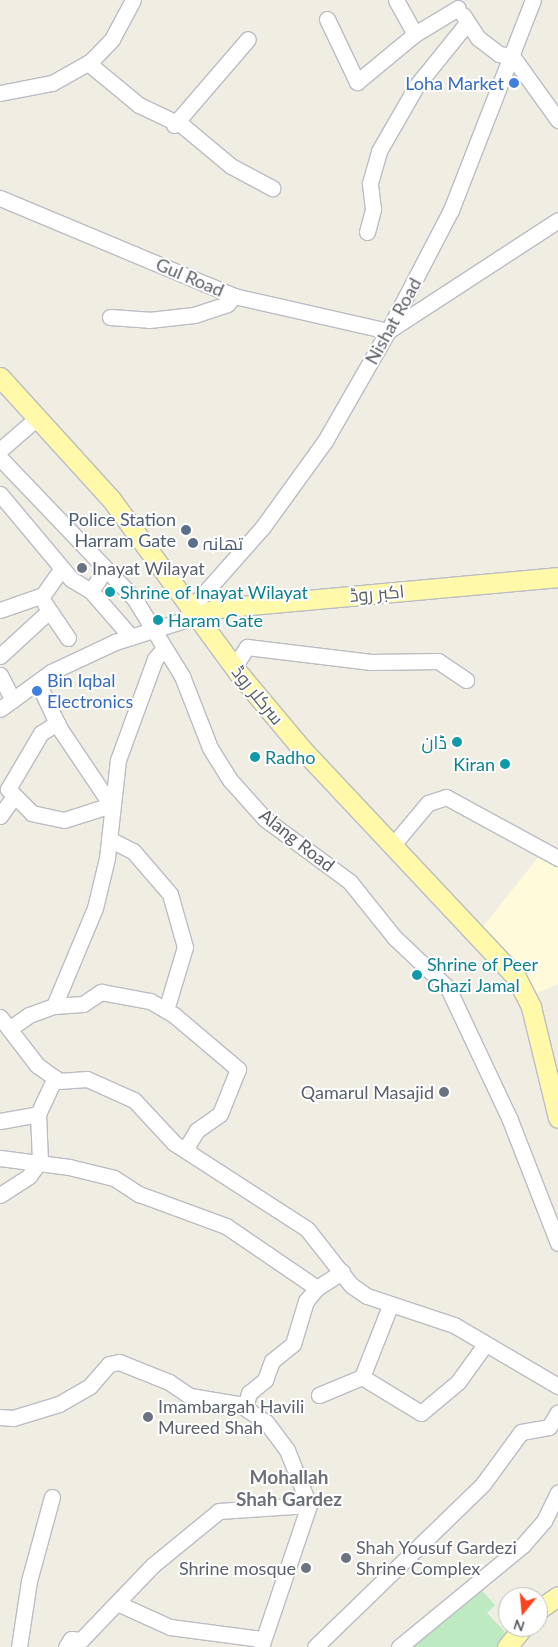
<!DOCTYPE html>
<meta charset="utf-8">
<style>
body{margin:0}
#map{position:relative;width:558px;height:1647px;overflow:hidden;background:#f0eee3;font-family:Lato,Cairo,sans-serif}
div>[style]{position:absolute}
.commercial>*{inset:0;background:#fffad9}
.green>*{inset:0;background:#bdeac1}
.roads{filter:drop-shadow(1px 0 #bbbdc4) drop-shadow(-1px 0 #bbbdc4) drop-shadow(0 1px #bbbdc4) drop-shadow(0 -1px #bbbdc4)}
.minor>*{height:15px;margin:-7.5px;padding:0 7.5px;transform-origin:7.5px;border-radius:7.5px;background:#fff}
.major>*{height:19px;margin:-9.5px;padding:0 9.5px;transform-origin:9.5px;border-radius:9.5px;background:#fff9a9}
.dots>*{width:14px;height:14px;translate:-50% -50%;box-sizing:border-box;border:2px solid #fff;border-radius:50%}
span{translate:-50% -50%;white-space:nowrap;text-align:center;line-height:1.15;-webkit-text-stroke:4px #fff;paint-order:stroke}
.shop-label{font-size:18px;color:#366cbe}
.right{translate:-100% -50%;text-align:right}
.left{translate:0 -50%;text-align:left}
.street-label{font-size:18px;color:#5b5f66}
.service-label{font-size:18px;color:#4e5e75}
.worship-label{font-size:18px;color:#5b616d}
.culture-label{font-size:18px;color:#0d838f}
.neighbourhood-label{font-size:19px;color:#6c7178;font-weight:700}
.north{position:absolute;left:498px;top:1587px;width:50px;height:50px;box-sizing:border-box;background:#fff;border:1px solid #bdbfc2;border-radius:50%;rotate:197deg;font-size:14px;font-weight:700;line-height:20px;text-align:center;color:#5b5f66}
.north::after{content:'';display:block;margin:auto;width:18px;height:22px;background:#fb431d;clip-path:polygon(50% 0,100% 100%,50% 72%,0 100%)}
</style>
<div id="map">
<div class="commercial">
<div style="clip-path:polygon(544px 850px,558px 858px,558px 984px,526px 998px,477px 934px)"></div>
</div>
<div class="green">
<div style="clip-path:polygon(476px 1584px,495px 1605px,487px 1613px,513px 1640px,508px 1647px,399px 1647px)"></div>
</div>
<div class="roads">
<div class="minor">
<div style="left:396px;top:0;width:39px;rotate:61deg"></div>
<div style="left:463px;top:15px;width:27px;rotate:57deg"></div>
<div style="left:478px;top:38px;width:26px;rotate:37deg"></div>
<div style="left:499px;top:54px;width:13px;rotate:9deg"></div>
<div style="left:512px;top:56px;width:79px;rotate:54.3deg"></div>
<div style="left:327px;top:19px;width:70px;rotate:64.5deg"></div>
<div style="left:357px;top:82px;width:75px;rotate:-39.6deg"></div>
<div style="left:415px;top:34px;width:50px;rotate:-31.2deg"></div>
<div style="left:88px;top:63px;width:66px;rotate:39.5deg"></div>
<div style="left:139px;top:105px;width:49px;rotate:25.5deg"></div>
<div style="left:183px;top:126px;width:62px;rotate:39.8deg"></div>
<div style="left:231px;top:166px;width:47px;rotate:28.2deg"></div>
<div style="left:0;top:93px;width:53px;rotate:-10.9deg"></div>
<div style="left:52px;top:83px;width:45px;rotate:-29.4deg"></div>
<div style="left:91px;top:61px;width:30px;rotate:-46deg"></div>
<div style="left:112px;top:39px;width:44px;rotate:-61.7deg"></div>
<div style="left:174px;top:125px;width:113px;rotate:-49.3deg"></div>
<div style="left:0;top:198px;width:254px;rotate:22.7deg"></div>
<div style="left:234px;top:296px;width:158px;rotate:12.8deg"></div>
<div style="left:388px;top:331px;width:203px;rotate:-33.1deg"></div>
<div style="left:367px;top:232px;width:24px;rotate:-75deg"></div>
<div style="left:373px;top:209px;width:26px;rotate:-97deg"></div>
<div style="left:370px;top:183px;width:33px;rotate:-74deg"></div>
<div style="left:379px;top:151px;width:76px;rotate:-60.1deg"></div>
<div style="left:417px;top:85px;width:80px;rotate:-51.1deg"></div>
<div style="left:110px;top:317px;width:39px;rotate:4deg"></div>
<div style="left:149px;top:320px;width:45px;rotate:-6.3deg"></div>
<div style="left:194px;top:315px;width:35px;rotate:-18deg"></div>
<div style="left:227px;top:304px;width:11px;rotate:-49deg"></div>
<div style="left:0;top:450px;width:49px;rotate:-40.9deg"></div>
<div style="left:0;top:458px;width:194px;rotate:46.3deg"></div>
<div style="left:134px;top:598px;width:92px;rotate:58.4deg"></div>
<div style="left:182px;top:676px;width:77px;rotate:68.7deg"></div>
<div style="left:210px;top:748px;width:39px;rotate:58deg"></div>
<div style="left:231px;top:781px;width:51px;rotate:48.2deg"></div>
<div style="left:265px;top:819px;width:106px;rotate:36.5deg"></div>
<div style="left:350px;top:882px;width:70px;rotate:51.3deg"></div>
<div style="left:394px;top:937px;width:74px;rotate:43.4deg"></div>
<div style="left:448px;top:988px;width:146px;rotate:64.8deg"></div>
<div style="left:510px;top:1120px;width:132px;rotate:68.7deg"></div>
<div style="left:0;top:494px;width:111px;rotate:50.1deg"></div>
<div style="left:71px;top:579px;width:23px;rotate:31deg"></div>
<div style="left:105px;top:570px;width:25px;rotate:124deg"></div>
<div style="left:91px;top:591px;width:61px;rotate:49deg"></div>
<div style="left:45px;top:604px;width:41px;rotate:55.9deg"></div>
<div style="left:192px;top:607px;width:106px;rotate:-48.5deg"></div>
<div style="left:262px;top:528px;width:107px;rotate:-54.1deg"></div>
<div style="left:325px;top:441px;width:127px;rotate:-60.2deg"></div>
<div style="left:388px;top:331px;width:136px;rotate:-62.5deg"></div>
<div style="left:451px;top:210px;width:225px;rotate:-68.7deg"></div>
<div style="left:0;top:610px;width:46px;rotate:-19.2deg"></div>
<div style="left:43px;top:595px;width:33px;rotate:-55deg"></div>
<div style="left:0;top:656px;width:65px;rotate:-42.5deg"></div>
<div style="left:234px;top:667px;width:24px;rotate:-57deg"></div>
<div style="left:247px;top:647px;width:125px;rotate:6.9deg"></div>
<div style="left:371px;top:662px;width:67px;rotate:-0.9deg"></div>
<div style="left:438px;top:661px;width:34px;rotate:34deg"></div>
<div style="left:0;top:675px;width:28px;rotate:63deg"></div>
<div style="left:38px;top:683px;width:44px;rotate:64.6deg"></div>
<div style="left:57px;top:723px;width:7px;rotate:63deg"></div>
<div style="left:60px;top:729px;width:92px;rotate:56.1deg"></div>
<div style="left:111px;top:805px;width:49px;rotate:162.3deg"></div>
<div style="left:64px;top:820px;width:33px;rotate:-168deg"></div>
<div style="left:32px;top:813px;width:34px;rotate:-135deg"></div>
<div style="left:8px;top:789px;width:65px;rotate:-59.5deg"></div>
<div style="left:41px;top:733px;width:19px;rotate:-32deg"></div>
<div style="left:0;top:709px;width:63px;rotate:-36deg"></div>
<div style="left:51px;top:672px;width:71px;rotate:-25.1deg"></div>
<div style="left:115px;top:642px;width:86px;rotate:-17.6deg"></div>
<div style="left:0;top:816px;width:24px;rotate:-55deg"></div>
<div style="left:109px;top:839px;width:27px;rotate:27deg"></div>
<div style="left:133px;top:851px;width:57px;rotate:49.3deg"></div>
<div style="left:170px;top:894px;width:55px;rotate:74.2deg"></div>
<div style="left:185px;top:947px;width:66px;rotate:106.8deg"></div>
<div style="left:392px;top:846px;width:56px;rotate:-50.1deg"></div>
<div style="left:428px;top:803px;width:19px;rotate:-18deg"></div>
<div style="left:446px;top:797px;width:128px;rotate:28.6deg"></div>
<div style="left:54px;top:1006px;width:106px;rotate:-67.3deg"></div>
<div style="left:95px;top:908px;width:51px;rotate:-76.5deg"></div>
<div style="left:107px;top:858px;width:99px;rotate:-83.6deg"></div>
<div style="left:118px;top:760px;width:108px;rotate:-69.9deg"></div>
<div style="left:155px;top:659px;width:14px;rotate:-51deg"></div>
<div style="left:0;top:1017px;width:61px;rotate:52.4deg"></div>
<div style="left:37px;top:1065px;width:27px;rotate:36deg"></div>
<div style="left:59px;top:1081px;width:28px;rotate:-4deg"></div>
<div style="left:87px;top:1079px;width:51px;rotate:24.1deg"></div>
<div style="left:134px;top:1100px;width:59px;rotate:47.1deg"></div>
<div style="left:174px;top:1143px;width:158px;rotate:32.9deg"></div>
<div style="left:307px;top:1229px;width:71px;rotate:51.8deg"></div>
<div style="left:351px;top:1285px;width:19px;rotate:35deg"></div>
<div style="left:367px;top:1296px;width:92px;rotate:18.4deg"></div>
<div style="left:454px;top:1325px;width:121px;rotate:30.4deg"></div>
<div style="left:9px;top:1029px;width:24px;rotate:-35deg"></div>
<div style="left:29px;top:1015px;width:27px;rotate:-20deg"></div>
<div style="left:54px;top:1006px;width:29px;rotate:-4deg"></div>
<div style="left:83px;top:1004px;width:22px;rotate:-34deg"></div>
<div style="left:101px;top:992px;width:50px;rotate:10.4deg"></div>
<div style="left:150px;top:1001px;width:28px;rotate:30deg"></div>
<div style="left:174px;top:1015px;width:84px;rotate:40.2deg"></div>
<div style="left:238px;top:1069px;width:48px;rotate:111.8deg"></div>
<div style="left:220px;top:1114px;width:28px;rotate:145deg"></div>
<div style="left:197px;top:1130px;width:23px;rotate:121deg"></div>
<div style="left:0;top:1121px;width:39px;rotate:-10deg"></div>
<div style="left:0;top:1158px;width:70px;rotate:7.4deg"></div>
<div style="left:69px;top:1167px;width:46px;rotate:13.7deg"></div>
<div style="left:114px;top:1178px;width:30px;rotate:33deg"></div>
<div style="left:139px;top:1194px;width:93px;rotate:20.2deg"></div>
<div style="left:226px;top:1226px;width:110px;rotate:34.3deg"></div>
<div style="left:0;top:1195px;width:35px;rotate:-33deg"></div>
<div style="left:29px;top:1176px;width:19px;rotate:-54deg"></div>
<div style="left:40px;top:1161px;width:47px;rotate:-92.4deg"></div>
<div style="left:38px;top:1114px;width:40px;rotate:-65deg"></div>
<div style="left:362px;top:1377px;width:76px;rotate:-68.5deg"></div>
<div style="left:319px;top:1395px;width:47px;rotate:-22.7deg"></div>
<div style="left:362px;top:1377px;width:69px;rotate:31.4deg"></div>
<div style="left:421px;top:1413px;width:48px;rotate:-40deg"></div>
<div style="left:458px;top:1382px;width:44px;rotate:-54.2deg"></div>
<div style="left:245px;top:1407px;width:15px;rotate:-74deg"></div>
<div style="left:249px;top:1393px;width:21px;rotate:-39deg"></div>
<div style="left:265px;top:1380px;width:20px;rotate:-70deg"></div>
<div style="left:272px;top:1361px;width:27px;rotate:-39deg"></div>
<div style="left:293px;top:1344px;width:45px;rotate:-73.2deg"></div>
<div style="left:306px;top:1301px;width:17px;rotate:-50deg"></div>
<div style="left:317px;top:1288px;width:30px;rotate:-33deg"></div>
<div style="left:0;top:1417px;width:13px;rotate:4deg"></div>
<div style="left:13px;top:1418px;width:48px;rotate:-16.9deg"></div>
<div style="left:59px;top:1404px;width:36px;rotate:-30deg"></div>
<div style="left:90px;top:1386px;width:29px;rotate:-49deg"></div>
<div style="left:109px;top:1364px;width:10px;rotate:-11deg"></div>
<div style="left:119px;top:1362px;width:54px;rotate:21.8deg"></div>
<div style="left:169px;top:1382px;width:25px;rotate:34deg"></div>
<div style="left:190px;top:1396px;width:50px;rotate:9.3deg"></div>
<div style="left:239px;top:1404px;width:32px;rotate:34deg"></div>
<div style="left:266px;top:1422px;width:35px;rotate:53deg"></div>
<div style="left:287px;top:1450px;width:59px;rotate:68.2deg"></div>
<div style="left:309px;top:1505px;width:150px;rotate:108.7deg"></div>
<div style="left:117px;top:1603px;width:58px;rotate:24.4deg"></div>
<div style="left:170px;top:1627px;width:92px;rotate:7.5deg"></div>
<div style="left:19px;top:1647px;width:67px;rotate:-81.4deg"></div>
<div style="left:29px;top:1581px;width:87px;rotate:-74.7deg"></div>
<div style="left:66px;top:1647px;width:9px;rotate:-58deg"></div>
<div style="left:71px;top:1639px;width:10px;rotate:6deg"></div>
<div style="left:81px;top:1640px;width:104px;rotate:-46.2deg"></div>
<div style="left:153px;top:1565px;width:85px;rotate:-39.3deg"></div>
<div style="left:219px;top:1511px;width:90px;rotate:-3.8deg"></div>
<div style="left:315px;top:1647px;width:234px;rotate:-44.1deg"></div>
<div style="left:483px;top:1484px;width:64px;rotate:-53.8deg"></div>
<div style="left:521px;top:1432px;width:28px;rotate:-10deg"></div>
<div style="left:549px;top:1427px;width:17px;rotate:-59deg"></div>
<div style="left:399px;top:1647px;width:161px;rotate:-39.4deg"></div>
<div style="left:523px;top:1545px;width:32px;rotate:-49deg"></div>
<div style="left:544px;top:1521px;width:32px;rotate:-64deg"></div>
</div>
<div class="major">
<div style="left:0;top:377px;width:165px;rotate:47.7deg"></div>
<div style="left:111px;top:499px;width:218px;rotate:53.8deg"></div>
<div style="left:240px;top:675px;width:95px;rotate:50.1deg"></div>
<div style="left:301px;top:748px;width:314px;rotate:46.8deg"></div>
<div style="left:516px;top:977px;width:34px;rotate:63deg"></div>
<div style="left:531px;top:1007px;width:114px;rotate:76.3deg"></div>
<div style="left:197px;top:616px;width:22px;rotate:-21deg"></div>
<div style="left:218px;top:608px;width:341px;rotate:-5.2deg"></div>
<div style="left:538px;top:1610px;width:24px;rotate:-35deg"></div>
<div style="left:507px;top:1647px;width:26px;rotate:-51deg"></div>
</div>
</div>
<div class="dots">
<div style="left:514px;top:83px;background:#3f7fe0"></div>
<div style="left:186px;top:530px;background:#5c6f8a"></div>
<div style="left:193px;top:543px;background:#5c6f8a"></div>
<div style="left:82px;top:568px;background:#6b7280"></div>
<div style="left:110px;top:592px;background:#0f9aa8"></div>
<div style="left:158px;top:620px;background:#0f9aa8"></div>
<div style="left:37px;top:691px;background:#3f7fe0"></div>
<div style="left:457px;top:742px;background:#0f9aa8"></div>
<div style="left:255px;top:757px;background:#0f9aa8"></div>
<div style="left:505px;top:764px;background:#0f9aa8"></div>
<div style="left:417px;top:975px;background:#0f9aa8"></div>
<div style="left:444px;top:1092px;background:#6b7280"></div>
<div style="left:148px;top:1417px;background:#6b7280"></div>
<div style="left:346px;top:1558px;background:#6b7280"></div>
<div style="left:306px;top:1568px;background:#6b7280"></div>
</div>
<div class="shop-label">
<span class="right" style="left:504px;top:83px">Loha Market</span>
<span class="left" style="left:47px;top:691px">Bin Iqbal<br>Electronics</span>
</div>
<div class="street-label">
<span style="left:190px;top:277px;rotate:23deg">Gul Road</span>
<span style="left:393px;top:321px;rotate:-61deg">Nishat Road</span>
<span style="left:377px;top:593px;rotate:-5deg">اکبر روڈ</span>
<span style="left:258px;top:695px;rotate:51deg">سرکلر روڈ</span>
<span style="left:297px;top:840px;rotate:38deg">Alang Road</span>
</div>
<div class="service-label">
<span class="right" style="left:176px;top:530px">Police Station<br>Harram Gate</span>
<span class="left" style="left:203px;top:543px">تھانہ</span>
</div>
<div class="worship-label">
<span class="left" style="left:92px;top:568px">Inayat Wilayat</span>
<span class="right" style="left:434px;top:1092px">Qamarul Masajid</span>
<span class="left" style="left:158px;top:1417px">Imambargah Havili<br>Mureed Shah</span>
<span class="left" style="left:356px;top:1558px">Shah Yousuf Gardezi<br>Shrine Complex</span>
<span class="right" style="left:296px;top:1568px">Shrine mosque</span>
</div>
<div class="culture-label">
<span class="left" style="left:120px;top:592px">Shrine of Inayat Wilayat</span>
<span class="left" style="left:168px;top:620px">Haram Gate</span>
<span class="right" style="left:447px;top:742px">ڈان</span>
<span class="left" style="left:265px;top:757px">Radho</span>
<span class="right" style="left:495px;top:764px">Kiran</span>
<span class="left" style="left:427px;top:975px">Shrine of Peer<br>Ghazi Jamal</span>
</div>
<div class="neighbourhood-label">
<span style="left:289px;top:1488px">Mohallah<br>Shah Gardez</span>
</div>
<div class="north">N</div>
</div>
